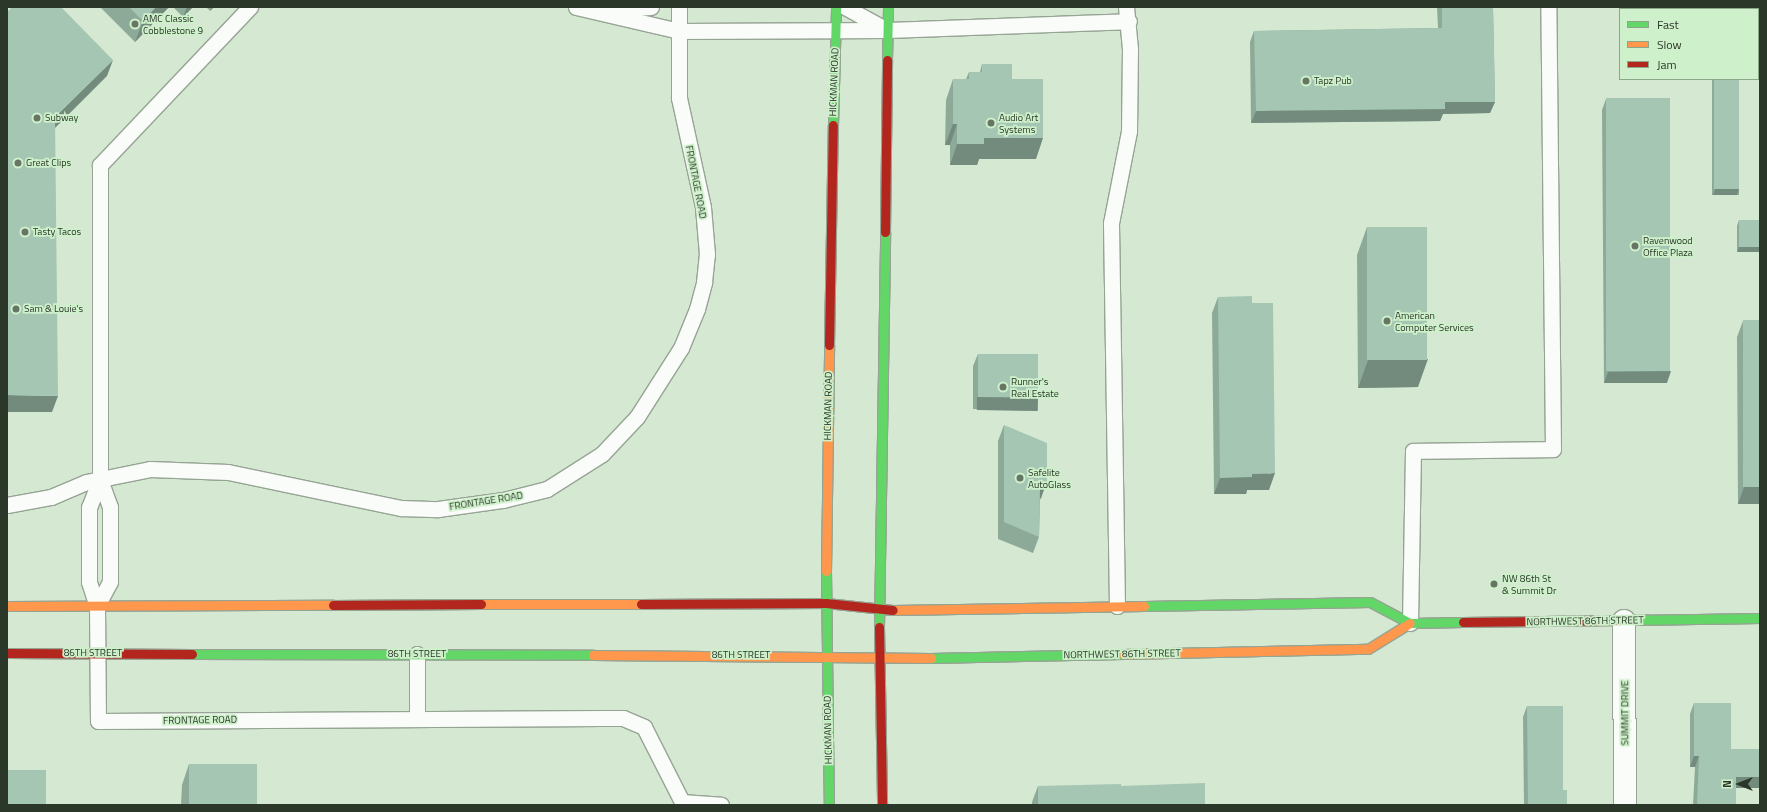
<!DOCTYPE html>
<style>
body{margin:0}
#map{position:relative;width:1767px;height:812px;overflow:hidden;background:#d5e8d2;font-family:"Titillium Web",sans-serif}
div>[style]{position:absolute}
.path>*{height:2.5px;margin-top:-1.25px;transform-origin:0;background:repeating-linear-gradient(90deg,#d3d9d3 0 3px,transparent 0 5px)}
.roads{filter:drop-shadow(1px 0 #96a494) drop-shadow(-1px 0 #96a494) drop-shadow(0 1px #96a494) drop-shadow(0 -1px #96a494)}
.lane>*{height:15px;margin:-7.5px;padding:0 7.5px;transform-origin:7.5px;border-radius:7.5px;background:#f9fcf8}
.street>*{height:22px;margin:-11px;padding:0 11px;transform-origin:11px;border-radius:11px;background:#f9fcf8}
.fast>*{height:9px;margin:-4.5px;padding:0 4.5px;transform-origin:4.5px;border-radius:4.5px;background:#63d668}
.slow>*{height:9px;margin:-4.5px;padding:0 4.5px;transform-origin:4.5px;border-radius:4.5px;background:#ff974d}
.jam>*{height:9px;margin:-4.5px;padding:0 4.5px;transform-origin:4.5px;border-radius:4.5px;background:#b3261e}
.wall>*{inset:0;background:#8daa99;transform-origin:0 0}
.shaded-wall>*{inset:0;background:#738b7d;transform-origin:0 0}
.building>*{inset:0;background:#a4c6b2;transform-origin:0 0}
.dots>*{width:11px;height:11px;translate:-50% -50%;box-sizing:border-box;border:2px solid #cef0ca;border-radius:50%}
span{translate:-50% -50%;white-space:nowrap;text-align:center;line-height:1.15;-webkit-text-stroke:3.5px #cef0ca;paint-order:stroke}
.poi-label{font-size:10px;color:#2a3729}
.left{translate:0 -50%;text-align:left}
.street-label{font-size:10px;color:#2a3729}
.frame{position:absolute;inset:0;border:8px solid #2a3729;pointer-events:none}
.legend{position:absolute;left:1619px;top:8px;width:140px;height:72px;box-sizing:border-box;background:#cef0ca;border:1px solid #8ca68a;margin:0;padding:5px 7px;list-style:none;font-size:12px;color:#2a3729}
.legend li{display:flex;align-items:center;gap:8px;height:20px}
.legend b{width:20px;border:1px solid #8ca68a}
.north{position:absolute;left:1719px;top:764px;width:40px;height:40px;-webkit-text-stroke:3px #cef0ca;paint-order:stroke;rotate:270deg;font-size:11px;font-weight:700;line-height:16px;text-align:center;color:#2a3729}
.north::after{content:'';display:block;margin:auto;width:14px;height:18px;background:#2a3729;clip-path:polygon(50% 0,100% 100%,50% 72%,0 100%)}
</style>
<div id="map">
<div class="path">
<div style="left:1759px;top:42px;width:1px"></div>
</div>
<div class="roads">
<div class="lane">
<div style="left:576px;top:7px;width:106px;rotate:13.1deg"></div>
<div style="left:679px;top:31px;width:209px;rotate:-0.3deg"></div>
<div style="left:888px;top:30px;width:241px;rotate:-2.1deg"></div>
<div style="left:845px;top:7px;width:46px;rotate:28.8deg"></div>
<div style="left:606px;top:9px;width:45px;rotate:-2.5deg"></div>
<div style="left:100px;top:479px;width:30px;rotate:111deg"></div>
<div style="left:89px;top:507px;width:75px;rotate:90deg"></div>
<div style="left:89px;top:582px;width:25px;rotate:72deg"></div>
<div style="left:97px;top:606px;width:27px;rotate:-62deg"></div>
<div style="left:110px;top:582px;width:75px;rotate:-90deg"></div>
<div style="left:110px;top:507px;width:30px;rotate:-110deg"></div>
<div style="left:100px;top:479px;width:314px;rotate:-90deg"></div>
<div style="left:100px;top:165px;width:218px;rotate:-46.5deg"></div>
<div style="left:7px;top:505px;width:45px;rotate:-10.3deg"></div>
<div style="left:51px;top:497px;width:38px;rotate:-23deg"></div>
<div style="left:86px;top:482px;width:65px;rotate:-11.5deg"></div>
<div style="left:150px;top:469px;width:78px;rotate:2.2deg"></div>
<div style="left:228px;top:472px;width:177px;rotate:11.8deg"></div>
<div style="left:401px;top:508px;width:37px;rotate:2deg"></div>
<div style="left:438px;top:509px;width:66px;rotate:-7.9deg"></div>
<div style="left:503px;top:500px;width:45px;rotate:-14deg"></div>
<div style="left:547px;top:489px;width:65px;rotate:-32.5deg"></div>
<div style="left:602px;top:454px;width:51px;rotate:-46.6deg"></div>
<div style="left:637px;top:417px;width:82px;rotate:-57.5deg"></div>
<div style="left:681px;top:348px;width:42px;rotate:-67.7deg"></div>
<div style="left:697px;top:309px;width:28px;rotate:-75deg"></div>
<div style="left:704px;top:282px;width:28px;rotate:-84deg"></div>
<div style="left:707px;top:254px;width:47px;rotate:-94.9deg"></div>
<div style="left:703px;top:207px;width:112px;rotate:-102.4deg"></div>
<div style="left:679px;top:98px;width:91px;rotate:-90deg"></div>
<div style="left:97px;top:606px;width:115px;rotate:89.5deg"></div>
<div style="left:98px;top:721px;width:525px;rotate:-0.33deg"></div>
<div style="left:623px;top:718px;width:23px;rotate:23deg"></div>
<div style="left:644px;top:727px;width:84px;rotate:63.1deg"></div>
<div style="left:682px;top:802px;width:39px;rotate:4deg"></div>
<div style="left:1117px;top:606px;width:383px;rotate:-90.9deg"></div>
<div style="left:1111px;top:223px;width:94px;rotate:-78.9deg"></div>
<div style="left:1129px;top:131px;width:82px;rotate:-89.3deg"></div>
<div style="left:1130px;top:49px;width:42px;rotate:-95.4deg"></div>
<div style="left:1410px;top:623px;width:172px;rotate:-89deg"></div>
<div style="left:1413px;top:451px;width:140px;rotate:-0.8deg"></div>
<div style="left:1553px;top:449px;width:442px;rotate:-90.6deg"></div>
<div style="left:417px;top:718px;width:64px;rotate:-90deg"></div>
</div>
<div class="street">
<div style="left:1624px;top:621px;width:184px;rotate:89.7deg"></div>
</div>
<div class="fast">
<div style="left:887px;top:60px;width:53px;rotate:-88.9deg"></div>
<div style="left:833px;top:125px;width:118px;rotate:-88.5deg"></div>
<div style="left:826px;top:571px;width:234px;rotate:89.3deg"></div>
<div style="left:1144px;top:606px;width:226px;rotate:-1deg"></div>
<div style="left:1370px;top:602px;width:45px;rotate:27.7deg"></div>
<div style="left:1410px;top:623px;width:53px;rotate:-1.1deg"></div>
<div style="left:1623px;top:620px;width:137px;rotate:-0.8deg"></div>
<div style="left:879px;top:627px;width:395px;rotate:-89.1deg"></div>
<div style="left:192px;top:654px;width:401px;rotate:0.1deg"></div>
<div style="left:931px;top:658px;width:192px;rotate:-1.2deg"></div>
</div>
<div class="slow">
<div style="left:826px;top:571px;width:226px;rotate:-89.2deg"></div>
<div style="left:481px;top:604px;width:160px"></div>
<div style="left:7px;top:606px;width:326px;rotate:-0.2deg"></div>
<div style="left:893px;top:610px;width:251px;rotate:-0.9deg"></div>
<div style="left:1123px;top:654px;width:245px;rotate:-1.2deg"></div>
<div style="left:1368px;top:649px;width:49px;rotate:-31.8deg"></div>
<div style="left:593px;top:655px;width:338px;rotate:0.5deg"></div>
</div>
<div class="jam">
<div style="left:885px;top:232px;width:172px;rotate:-89.3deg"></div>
<div style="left:829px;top:345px;width:220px;rotate:-89deg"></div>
<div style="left:641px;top:604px;width:185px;rotate:-0.3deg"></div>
<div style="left:826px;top:603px;width:67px;rotate:6deg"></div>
<div style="left:333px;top:605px;width:148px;rotate:-0.4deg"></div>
<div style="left:1463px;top:622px;width:160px;rotate:-0.7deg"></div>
<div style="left:879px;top:627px;width:178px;rotate:89deg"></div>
<div style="left:7px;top:653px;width:185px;rotate:0.3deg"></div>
</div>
</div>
<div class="wall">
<div style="clip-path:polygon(100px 7px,169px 7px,135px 42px)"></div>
<div style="clip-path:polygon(173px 7px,193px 7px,183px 17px)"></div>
<div style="clip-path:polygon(206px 7px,214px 7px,210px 11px)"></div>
<div style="clip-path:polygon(1437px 7px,1493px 7px,1495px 102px,1490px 113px,1443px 114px,1440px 121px,1251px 123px,1250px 42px,1254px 31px,1438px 28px)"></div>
<div style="clip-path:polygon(982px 64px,1012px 79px,1036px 159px,979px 159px,977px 165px,950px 165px,950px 145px,945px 145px,946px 100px,953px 79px,966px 79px,969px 72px,980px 72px)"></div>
<div style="left:1712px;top:79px;width:27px;height:116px"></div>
<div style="clip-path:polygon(1606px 99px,1667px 383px,1604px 383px,1602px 110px)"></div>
<div style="clip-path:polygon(1739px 220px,1760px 220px,1737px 252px,1737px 226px)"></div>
<div style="clip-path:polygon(1367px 227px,1418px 387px,1358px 388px,1357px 255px)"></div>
<div style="clip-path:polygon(1218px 297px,1252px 303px,1269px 490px,1247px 490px,1246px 494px,1214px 494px,1212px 313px)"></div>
<div style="clip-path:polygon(1743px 321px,1760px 504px,1738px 504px,1737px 337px)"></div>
<div style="clip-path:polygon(978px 354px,1033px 410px,973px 409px,973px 366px)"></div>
<div style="clip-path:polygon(1004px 425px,1047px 481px,1041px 498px,1040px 499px,1039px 537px,1033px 553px,998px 539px,998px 441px)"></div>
<div style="clip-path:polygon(1694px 703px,1731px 749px,1760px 788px,1736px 788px,1736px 805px,1693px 805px,1695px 767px,1690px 767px,1690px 714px)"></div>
<div style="clip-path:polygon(1527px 706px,1563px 790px,1567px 805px,1524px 805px,1523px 717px)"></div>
<div style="clip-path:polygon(189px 764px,256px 805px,181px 805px,182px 785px)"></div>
<div style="clip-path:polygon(1038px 786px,1121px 786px,1205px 805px,1032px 805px,1032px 802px)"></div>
</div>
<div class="shaded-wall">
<div style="clip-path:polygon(156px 7px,169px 7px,135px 42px,143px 21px)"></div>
<div style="clip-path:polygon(187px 7px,193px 7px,183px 17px)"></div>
<div style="clip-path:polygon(212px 7px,214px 7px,210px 11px)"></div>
<div style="clip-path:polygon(113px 60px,107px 76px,49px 134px,55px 117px)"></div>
<div style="clip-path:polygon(1445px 102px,1495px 102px,1490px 113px,1443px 114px,1440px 121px,1251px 123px,1256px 111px)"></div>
<div style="clip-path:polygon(953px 124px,957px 124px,950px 145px,945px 145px)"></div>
<div style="clip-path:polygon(984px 138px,1043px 138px,1036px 159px,979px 159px,977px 165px,950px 165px,957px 144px)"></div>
<div style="clip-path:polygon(1715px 189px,1739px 189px,1737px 195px,1713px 195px)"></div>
<div style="clip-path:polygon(1760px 246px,1760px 252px,1737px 252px,1739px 247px)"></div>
<div style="clip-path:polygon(1428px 359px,1418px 387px,1358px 388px,1368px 360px)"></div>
<div style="clip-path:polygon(1671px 371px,1667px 383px,1604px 383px,1608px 372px)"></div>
<div style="clip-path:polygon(7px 395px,58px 396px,52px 412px,7px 412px)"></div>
<div style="left:977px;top:397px;width:61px;height:13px;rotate:1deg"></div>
<div style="clip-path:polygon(1275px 473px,1269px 490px,1247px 490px,1246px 494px,1214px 494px,1220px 478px,1252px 474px)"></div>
<div style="clip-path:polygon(1047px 481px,1041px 498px,1034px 506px,1040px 489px)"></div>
<div style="clip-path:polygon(1744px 487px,1760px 487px,1760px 504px,1738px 504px)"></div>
<div style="clip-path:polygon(1694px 756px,1699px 756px,1695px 767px,1690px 767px)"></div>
<div style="clip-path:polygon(1736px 777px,1760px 777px,1760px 788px,1732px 788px)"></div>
</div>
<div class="building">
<div style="clip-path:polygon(12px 7px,61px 7px,113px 60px,55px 117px,58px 396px,7px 395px,7px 12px)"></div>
<div style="clip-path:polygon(129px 7px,156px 7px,143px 21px)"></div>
<div style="clip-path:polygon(1442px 7px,1493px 7px,1495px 102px,1445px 102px,1445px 109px,1256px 111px,1254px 31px,1442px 28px)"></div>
<div style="left:1714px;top:7px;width:25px;height:2px"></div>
<div style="clip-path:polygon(982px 64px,1012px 64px,1012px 79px,1043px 79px,1043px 138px,984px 138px,984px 144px,957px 144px,957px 124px,953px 124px,953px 79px,969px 79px,969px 72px,982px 72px)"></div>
<div style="left:1714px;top:79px;width:25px;height:110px"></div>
<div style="left:1670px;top:98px;width:273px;height:64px;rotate:90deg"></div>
<div style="left:1739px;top:220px;width:21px;height:27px"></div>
<div style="left:1367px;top:227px;width:60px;height:133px"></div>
<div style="clip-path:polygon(1252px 296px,1252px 303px,1273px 303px,1275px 473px,1252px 474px,1252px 477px,1220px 478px,1218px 297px)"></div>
<div style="left:1760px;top:320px;width:167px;height:17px;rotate:90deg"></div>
<div style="left:978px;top:354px;width:60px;height:43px"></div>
<div style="clip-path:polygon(1004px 425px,1047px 443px,1047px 481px,1040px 489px,1039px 537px,1004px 522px)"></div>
<div style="clip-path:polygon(1694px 703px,1731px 703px,1731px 749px,1760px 749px,1760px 777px,1736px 777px,1736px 805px,1697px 805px,1699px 756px,1694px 756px)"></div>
<div style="clip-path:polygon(1527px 706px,1563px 706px,1563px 790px,1567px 790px,1567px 805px,1528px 805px)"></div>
<div style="left:189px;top:764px;width:68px;height:41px"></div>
<div style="left:7px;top:770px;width:39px;height:35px"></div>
<div style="clip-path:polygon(1205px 783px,1205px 805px,1038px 805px,1038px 786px,1121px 784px,1121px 786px)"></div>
</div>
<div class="dots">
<div style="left:135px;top:24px;background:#667564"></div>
<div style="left:1306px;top:81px;background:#667564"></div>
<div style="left:37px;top:118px;background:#667564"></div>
<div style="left:991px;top:123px;background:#667564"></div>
<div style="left:18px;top:163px;background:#667564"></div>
<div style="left:25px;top:232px;background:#667564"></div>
<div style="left:1635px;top:246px;background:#667564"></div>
<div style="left:16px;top:309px;background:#667564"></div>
<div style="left:1387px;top:321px;background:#667564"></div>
<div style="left:1003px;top:387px;background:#667564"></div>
<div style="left:1020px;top:478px;background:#667564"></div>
<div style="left:1494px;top:584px;background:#667564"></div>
</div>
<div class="poi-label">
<span class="left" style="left:143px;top:24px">AMC Classic<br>Cobblestone 9</span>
<span class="left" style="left:1314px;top:81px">Tapz Pub</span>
<span class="left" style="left:999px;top:123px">Audio Art<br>Systems</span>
<span class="left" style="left:45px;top:118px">Subway</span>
<span class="left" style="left:26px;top:163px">Great Clips</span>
<span class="left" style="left:33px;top:232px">Tasty Tacos</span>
<span class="left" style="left:1643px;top:246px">Ravenwood<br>Office Plaza</span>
<span class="left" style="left:24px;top:309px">Sam &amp; Louie's</span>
<span class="left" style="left:1395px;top:321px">American<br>Computer Services</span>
<span class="left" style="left:1011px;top:387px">Runner's<br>Real Estate</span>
<span class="left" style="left:1028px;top:478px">Safelite<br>AutoGlass</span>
<span class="left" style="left:1502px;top:584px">NW 86th St<br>&amp; Summit Dr</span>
</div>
<div class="street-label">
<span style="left:834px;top:82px;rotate:-88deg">HICKMAN ROAD</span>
<span style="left:696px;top:182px;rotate:79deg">FRONTAGE ROAD</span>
<span style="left:828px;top:406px;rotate:-89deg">HICKMAN ROAD</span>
<span style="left:486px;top:501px;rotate:-9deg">FRONTAGE ROAD</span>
<span style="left:1585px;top:621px;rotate:-1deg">NORTHWEST 86TH STREET</span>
<span style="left:93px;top:653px">86TH STREET</span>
<span style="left:417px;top:654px">86TH STREET</span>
<span style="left:1122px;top:654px;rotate:-1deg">NORTHWEST 86TH STREET</span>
<span style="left:741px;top:655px">86TH STREET</span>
<span style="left:1625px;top:713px;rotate:-90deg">SUMMIT DRIVE</span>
<span style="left:200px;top:720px;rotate:-1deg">FRONTAGE ROAD</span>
<span style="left:828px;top:730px;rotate:-91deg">HICKMAN ROAD</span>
</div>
<div class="frame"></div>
<ul class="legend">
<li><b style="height:5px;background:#63d668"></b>Fast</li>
<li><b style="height:5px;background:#ff974d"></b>Slow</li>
<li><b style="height:5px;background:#b3261e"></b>Jam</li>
</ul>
<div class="north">N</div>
</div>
